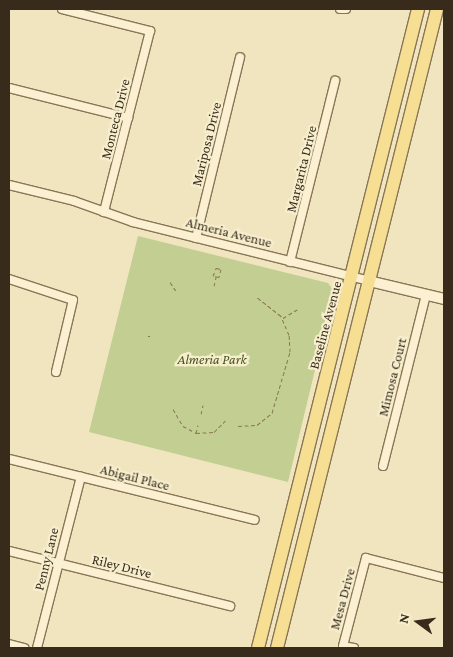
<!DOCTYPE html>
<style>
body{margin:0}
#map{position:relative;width:453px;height:657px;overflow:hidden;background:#f0e5be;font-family:"Crimson Pro",serif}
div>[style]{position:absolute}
.green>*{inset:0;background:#c3cf92}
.path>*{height:1px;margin-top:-0.5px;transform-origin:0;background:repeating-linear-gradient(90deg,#897556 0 4px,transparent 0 6.5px)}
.roads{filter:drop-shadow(1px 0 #897556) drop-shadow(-1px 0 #897556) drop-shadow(0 1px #897556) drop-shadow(0 -1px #897556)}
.minor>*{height:8px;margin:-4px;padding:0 4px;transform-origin:4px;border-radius:4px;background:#fbf1d2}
.tertiary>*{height:10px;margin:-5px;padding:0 5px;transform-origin:5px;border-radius:5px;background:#fbf1d2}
.primary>*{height:12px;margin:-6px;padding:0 6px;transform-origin:6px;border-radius:6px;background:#f6de93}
span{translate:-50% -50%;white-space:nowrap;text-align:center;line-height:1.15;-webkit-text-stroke:4.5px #f7eece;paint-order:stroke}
.street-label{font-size:14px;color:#382b1b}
.park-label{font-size:14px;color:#455521;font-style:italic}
.frame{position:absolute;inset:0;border:10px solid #382b1b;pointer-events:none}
.north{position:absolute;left:393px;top:597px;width:50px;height:50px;-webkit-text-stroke:4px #f7eece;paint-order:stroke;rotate:284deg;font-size:14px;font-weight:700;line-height:20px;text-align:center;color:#382b1b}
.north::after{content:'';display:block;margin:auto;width:18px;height:22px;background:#382b1b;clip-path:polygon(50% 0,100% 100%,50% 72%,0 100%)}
</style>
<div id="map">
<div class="green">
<div style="clip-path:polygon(138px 236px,328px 283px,334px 291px,288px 482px,89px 432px)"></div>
</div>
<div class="path">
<div style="left:216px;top:268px;width:5px;rotate:11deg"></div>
<div style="left:221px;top:269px;width:8px;rotate:104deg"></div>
<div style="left:219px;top:277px;width:6px;rotate:-171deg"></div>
<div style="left:213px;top:276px;width:9px;rotate:-69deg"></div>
<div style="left:170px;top:282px;width:11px;rotate:56deg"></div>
<div style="left:214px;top:286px;width:9px;rotate:-77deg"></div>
<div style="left:283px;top:318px;width:17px;rotate:-31deg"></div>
<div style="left:148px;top:336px;width:2px"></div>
<div style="left:173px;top:409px;width:20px;rotate:60deg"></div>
<div style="left:183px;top:426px;width:15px;rotate:28deg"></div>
<div style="left:196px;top:433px;width:18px;rotate:-3deg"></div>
<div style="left:214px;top:432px;width:16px;rotate:-45deg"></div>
<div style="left:201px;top:414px;width:9px;rotate:-77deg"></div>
<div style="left:238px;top:426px;width:19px;rotate:-3deg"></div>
<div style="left:257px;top:425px;width:19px;rotate:-39deg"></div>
<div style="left:272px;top:413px;width:64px;rotate:-73.6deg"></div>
<div style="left:290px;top:352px;width:17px;rotate:-93deg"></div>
<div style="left:289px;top:335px;width:21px;rotate:-113deg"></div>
<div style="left:281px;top:316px;width:31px;rotate:-142deg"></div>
<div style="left:196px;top:433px;width:8px;rotate:-76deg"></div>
</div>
<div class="roads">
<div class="minor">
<div style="left:62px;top:9px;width:91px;rotate:14deg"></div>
<div style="left:150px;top:31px;width:187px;rotate:104.3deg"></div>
<div style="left:340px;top:9px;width:6px"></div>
<div style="left:9px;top:88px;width:123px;rotate:14.1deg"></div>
<div style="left:9px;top:185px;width:67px;rotate:13.8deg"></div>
<div style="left:74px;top:201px;width:63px;rotate:19.6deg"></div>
<div style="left:133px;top:222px;width:243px;rotate:14deg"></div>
<div style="left:196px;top:238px;width:186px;rotate:-76.3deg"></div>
<div style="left:290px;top:262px;width:187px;rotate:-76deg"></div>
<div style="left:9px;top:279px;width:67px;rotate:18.2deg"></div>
<div style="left:73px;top:300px;width:74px;rotate:103.3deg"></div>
<div style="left:9px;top:459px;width:253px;rotate:13.9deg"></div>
<div style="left:383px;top:466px;width:176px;rotate:-75.9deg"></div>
<div style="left:9px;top:551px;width:228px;rotate:14deg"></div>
<div style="left:9px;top:644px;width:16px;rotate:15deg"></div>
<div style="left:37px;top:648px;width:177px;rotate:-75.6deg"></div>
<div style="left:354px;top:648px;width:11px;rotate:-170deg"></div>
<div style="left:343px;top:646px;width:91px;rotate:-75.4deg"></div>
<div style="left:366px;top:558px;width:81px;rotate:14.4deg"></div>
</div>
<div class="tertiary">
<div style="left:369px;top:281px;width:77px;rotate:13.5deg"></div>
</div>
<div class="primary">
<div style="left:258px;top:648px;width:659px;rotate:-75.94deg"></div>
<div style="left:277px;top:648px;width:659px;rotate:-75.94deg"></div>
</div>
</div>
<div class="street-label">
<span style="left:115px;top:119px;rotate:-76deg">Monteca Drive</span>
<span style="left:206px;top:144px;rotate:-76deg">Mariposa Drive</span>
<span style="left:301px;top:169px;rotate:-76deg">Margarita Drive</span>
<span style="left:229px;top:232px;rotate:14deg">Almeria Avenue</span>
<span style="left:325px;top:325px;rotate:-75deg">Baseline Avenue</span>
<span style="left:392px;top:377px;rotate:-76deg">Mimosa Court</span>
<span style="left:135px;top:477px;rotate:14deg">Abigail Place</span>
<span style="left:46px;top:559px;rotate:-76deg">Penny Lane</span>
<span style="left:122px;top:566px;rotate:14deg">Riley Drive</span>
<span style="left:342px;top:599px;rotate:-75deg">Mesa Drive</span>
</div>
<div class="park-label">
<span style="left:212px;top:359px">Almeria Park</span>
</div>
<div class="frame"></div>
<div class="north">N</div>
</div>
